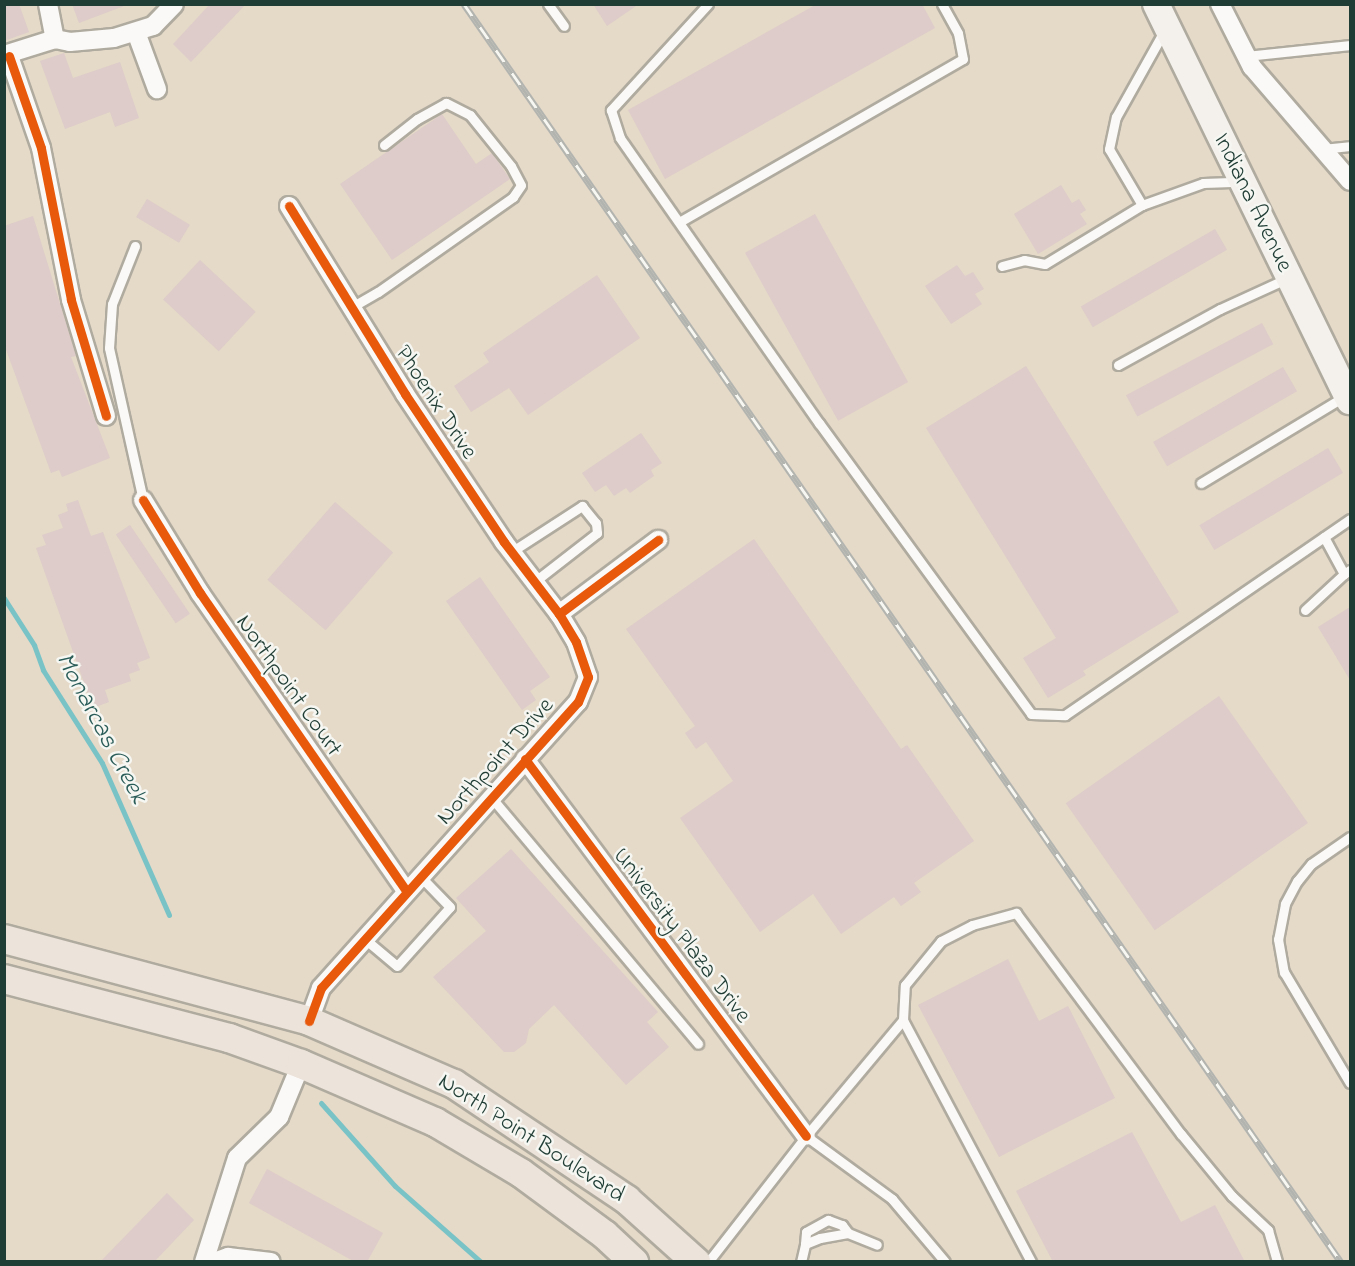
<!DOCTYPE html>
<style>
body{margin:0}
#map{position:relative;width:1355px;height:1266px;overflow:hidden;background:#e5d9c8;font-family:"Indie Flower",sans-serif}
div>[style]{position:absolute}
.stream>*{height:5px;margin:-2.5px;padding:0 2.5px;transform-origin:2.5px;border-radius:2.5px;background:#79c3c7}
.building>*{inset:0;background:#ddccc9;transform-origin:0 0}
.roads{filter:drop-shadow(2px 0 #b0ab9f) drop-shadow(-2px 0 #b0ab9f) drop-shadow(0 2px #b0ab9f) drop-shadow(0 -2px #b0ab9f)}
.service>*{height:9px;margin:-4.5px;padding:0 4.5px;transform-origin:4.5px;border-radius:4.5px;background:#fbf9f7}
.minor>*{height:18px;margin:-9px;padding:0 9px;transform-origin:9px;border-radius:9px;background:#fbf9f7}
.secondary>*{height:26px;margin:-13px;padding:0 13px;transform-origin:13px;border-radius:13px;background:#f4f1ec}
.primary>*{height:28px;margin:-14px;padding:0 14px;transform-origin:14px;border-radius:14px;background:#ece3da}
.rail>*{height:7px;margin-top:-3.5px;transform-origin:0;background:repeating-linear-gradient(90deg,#f6f6f2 0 14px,#b2b4b0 0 28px);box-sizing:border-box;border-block:2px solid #b2b4b0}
.cycleway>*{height:9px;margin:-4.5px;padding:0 4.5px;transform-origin:4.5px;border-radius:4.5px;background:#e8590c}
span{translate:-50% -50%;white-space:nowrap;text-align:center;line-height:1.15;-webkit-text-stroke:5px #f6f6f2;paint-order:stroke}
.street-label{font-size:24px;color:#1f3d34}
.water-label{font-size:26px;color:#2a5c58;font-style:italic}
.frame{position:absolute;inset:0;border:6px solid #1f3d34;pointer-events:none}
</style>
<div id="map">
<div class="stream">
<div style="left:4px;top:598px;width:56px;rotate:57.4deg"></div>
<div style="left:34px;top:645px;width:27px;rotate:70deg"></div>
<div style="left:43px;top:670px;width:110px;rotate:57.6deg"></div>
<div style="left:102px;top:763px;width:166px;rotate:66.2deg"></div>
<div style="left:321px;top:1103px;width:111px;rotate:48.3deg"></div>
<div style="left:395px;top:1186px;width:115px;rotate:41.5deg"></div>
</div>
<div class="building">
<div style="clip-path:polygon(4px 4px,19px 4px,29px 32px,4px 41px)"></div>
<div style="clip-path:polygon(72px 4px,123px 4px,124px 6px,79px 23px)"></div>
<div style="clip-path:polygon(210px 4px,246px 4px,191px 62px,173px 44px)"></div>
<div style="clip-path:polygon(593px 4px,639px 4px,607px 26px)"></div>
<div style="clip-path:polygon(817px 4px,922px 4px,935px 28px,665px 179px,628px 110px)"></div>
<div style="clip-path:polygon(64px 53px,73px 78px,120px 62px,139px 118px,115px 127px,110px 112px,65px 129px,40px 61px)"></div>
<div style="clip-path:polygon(442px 114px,476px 164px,492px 153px,510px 179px,392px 260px,340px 184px)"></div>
<div style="clip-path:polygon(1061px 185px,1072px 203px,1079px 199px,1086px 210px,1080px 214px,1087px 224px,1038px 254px,1014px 214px)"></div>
<div style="left:147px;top:199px;width:50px;height:21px;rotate:31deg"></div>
<div style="left:815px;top:214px;width:192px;height:80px;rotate:61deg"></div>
<div style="clip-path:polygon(33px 216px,76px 356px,71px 357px,110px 458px,62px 477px,59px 470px,51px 473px,4px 344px,4px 226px)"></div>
<div style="left:1215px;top:229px;width:24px;height:155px;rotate:60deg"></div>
<div style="left:200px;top:260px;width:76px;height:54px;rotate:43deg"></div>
<div style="clip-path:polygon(957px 265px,965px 276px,973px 272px,984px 289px,975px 294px,982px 304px,951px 324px,925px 286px)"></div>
<div style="clip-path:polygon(597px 275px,640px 338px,528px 415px,509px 388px,471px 412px,454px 386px,489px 362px,483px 353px)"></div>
<div style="left:1262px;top:323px;width:24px;height:154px;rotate:62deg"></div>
<div style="clip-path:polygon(1026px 366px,1179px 612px,1083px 671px,1086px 675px,1048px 698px,1023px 658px,1056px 638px,926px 428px)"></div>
<div style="left:1283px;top:367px;width:28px;height:150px;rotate:60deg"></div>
<div style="clip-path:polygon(641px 433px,662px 463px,651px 470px,654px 476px,630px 493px,626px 488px,614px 496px,606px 485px,595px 492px,582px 473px)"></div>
<div style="left:1328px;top:448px;width:29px;height:150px;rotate:59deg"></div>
<div style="clip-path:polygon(78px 500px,91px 536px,103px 532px,150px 658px,137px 663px,140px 670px,129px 674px,131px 681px,105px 690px,109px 702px,93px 708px,36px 548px,46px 545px,42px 535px,63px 528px,58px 515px,68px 511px,66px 504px)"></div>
<div style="left:335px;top:502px;width:77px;height:103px;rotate:41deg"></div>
<div style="left:130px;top:525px;width:107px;height:17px;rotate:56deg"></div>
<div style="clip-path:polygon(754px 539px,901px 749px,907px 745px,974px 841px,914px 883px,921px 892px,901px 906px,894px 897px,841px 934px,813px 894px,760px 932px,680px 818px,733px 781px,706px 742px,696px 749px,685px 733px,695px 726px,626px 629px)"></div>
<div style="clip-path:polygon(480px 577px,550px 677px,530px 691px,536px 700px,522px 710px,446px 601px)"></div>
<div style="clip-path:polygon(1350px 607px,1350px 680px,1318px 627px)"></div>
<div style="left:1219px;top:696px;width:155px;height:187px;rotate:55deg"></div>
<div style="clip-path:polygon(511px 849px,658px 1012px,647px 1022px,669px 1047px,626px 1085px,554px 1005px,529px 1029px,526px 1043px,514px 1052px,504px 1052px,433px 977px,486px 931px,456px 898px)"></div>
<div style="clip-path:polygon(1008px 959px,1039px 1021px,1068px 1006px,1115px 1098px,999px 1157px,918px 1005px)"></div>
<div style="clip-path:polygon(1132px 1132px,1181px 1222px,1215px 1205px,1245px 1262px,1053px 1262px,1016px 1191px)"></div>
<div style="clip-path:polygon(267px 1169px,383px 1233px,367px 1262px,355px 1262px,249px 1203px)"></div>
<div style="clip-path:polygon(167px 1193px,194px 1220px,154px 1262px,100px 1262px)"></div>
</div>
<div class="roads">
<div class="service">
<div style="left:548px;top:4px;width:27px;rotate:54deg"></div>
<div style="left:708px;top:4px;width:144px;rotate:132.5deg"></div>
<div style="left:611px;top:110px;width:29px;rotate:72deg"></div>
<div style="left:620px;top:138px;width:348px;rotate:55.1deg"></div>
<div style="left:819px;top:423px;width:360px;rotate:53.9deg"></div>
<div style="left:1031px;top:714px;width:34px;rotate:2deg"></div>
<div style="left:1065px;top:715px;width:346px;rotate:-34.5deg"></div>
<div style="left:1246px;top:56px;width:105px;rotate:-6deg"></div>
<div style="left:1322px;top:149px;width:28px;rotate:-6deg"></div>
<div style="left:1142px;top:205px;width:65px;rotate:-120.5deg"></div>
<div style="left:1109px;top:149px;width:33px;rotate:-78deg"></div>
<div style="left:1116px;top:117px;width:98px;rotate:-60.8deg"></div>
<div style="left:681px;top:221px;width:325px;rotate:-29.9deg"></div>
<div style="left:963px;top:59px;width:26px;rotate:-101deg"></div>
<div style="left:958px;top:33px;width:33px;rotate:-119deg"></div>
<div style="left:135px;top:246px;width:62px;rotate:111.6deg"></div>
<div style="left:112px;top:304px;width:44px;rotate:93.9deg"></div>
<div style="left:109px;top:348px;width:156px;rotate:77.4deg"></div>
<div style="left:1002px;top:266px;width:23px;rotate:-15deg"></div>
<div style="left:1024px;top:260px;width:21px;rotate:11deg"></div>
<div style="left:1045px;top:264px;width:114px;rotate:-31.3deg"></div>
<div style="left:1142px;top:205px;width:65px;rotate:-19.8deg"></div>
<div style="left:1203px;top:183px;width:36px;rotate:-2deg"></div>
<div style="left:350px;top:308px;width:32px;rotate:-30deg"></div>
<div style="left:378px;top:292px;width:165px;rotate:-35.1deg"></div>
<div style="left:513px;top:197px;width:14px;rotate:-56deg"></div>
<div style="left:521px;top:185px;width:21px;rotate:-118deg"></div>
<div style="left:511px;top:166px;width:65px;rotate:-128.8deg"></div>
<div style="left:470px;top:115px;width:27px;rotate:-153deg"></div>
<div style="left:446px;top:103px;width:33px;rotate:151deg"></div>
<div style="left:417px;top:119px;width:42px;rotate:141.8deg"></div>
<div style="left:1118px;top:365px;width:116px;rotate:-28.8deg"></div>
<div style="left:1220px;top:309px;width:75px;rotate:-24.5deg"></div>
<div style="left:1201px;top:483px;width:168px;rotate:-31.1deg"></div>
<div style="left:1324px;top:537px;width:42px;rotate:61.6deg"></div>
<div style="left:1344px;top:574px;width:7px;rotate:-34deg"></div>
<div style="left:511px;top:552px;width:85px;rotate:-32.9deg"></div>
<div style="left:582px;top:506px;width:22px;rotate:51deg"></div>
<div style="left:596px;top:523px;width:10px;rotate:84deg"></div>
<div style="left:597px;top:533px;width:80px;rotate:142.1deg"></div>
<div style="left:1305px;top:610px;width:53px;rotate:-42.7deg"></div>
<div style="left:491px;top:797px;width:322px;rotate:50deg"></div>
<div style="left:1350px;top:837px;width:47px;rotate:145.3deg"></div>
<div style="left:1311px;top:864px;width:22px;rotate:129deg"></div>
<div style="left:1297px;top:881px;width:26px;rotate:118deg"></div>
<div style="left:1285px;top:904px;width:36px;rotate:101deg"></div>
<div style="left:1278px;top:939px;width:34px;rotate:80deg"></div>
<div style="left:1284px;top:972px;width:129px;rotate:59.3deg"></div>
<div style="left:366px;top:940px;width:40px;rotate:40deg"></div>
<div style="left:397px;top:966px;width:79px;rotate:-48.1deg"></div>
<div style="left:450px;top:907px;width:43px;rotate:-134.1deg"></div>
<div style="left:903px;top:1020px;width:35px;rotate:-87deg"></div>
<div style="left:905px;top:985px;width:57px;rotate:-50.7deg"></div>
<div style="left:941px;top:941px;width:35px;rotate:-27deg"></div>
<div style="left:972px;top:925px;width:46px;rotate:-15.3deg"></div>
<div style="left:1016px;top:913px;width:276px;rotate:53.3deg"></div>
<div style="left:1181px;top:1134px;width:80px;rotate:50.6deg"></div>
<div style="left:1232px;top:1196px;width:50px;rotate:43.4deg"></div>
<div style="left:1268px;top:1230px;width:33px;rotate:74deg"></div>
<div style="left:806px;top:1136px;width:107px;rotate:36.2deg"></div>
<div style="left:892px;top:1199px;width:82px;rotate:49.9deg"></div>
<div style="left:805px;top:1244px;width:12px;rotate:-85deg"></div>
<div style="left:806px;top:1232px;width:25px;rotate:-29deg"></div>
<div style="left:828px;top:1220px;width:15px;rotate:20deg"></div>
<div style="left:842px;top:1225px;width:10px;rotate:53deg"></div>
<div style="left:708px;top:1262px;width:160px;rotate:-52.1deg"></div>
<div style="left:806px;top:1136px;width:151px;rotate:-50.1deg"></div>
<div style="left:903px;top:1020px;width:274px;rotate:62.1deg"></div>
<div style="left:801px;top:1262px;width:18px;rotate:-77deg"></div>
<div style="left:805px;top:1244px;width:16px;rotate:-22deg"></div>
<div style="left:820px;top:1238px;width:28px;rotate:-10deg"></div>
<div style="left:848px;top:1233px;width:31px;rotate:22deg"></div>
</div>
<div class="minor">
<div style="left:48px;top:4px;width:36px;rotate:79deg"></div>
<div style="left:1220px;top:4px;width:71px;rotate:63.1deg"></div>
<div style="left:1252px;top:67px;width:150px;rotate:49.3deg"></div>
<div style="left:136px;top:32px;width:61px;rotate:69.8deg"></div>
<div style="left:4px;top:55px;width:53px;rotate:-17.4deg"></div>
<div style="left:55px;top:39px;width:15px;rotate:11deg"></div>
<div style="left:70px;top:42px;width:44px;rotate:-5.2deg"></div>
<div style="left:114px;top:38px;width:41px;rotate:-17.1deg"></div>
<div style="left:153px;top:26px;width:30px;rotate:-46deg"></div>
<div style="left:9px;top:56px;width:97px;rotate:70.8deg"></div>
<div style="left:41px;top:148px;width:155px;rotate:78.8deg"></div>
<div style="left:71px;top:300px;width:121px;rotate:73.2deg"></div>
<div style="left:289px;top:206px;width:221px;rotate:58.3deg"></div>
<div style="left:405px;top:394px;width:178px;rotate:56.2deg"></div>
<div style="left:504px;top:542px;width:91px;rotate:52.6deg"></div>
<div style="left:143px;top:500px;width:109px;rotate:58.5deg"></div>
<div style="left:200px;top:593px;width:362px;rotate:55.3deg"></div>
<div style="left:525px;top:759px;width:470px;rotate:53.3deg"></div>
<div style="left:309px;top:1021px;width:35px;rotate:-70deg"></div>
<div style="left:321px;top:988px;width:385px;rotate:-48.1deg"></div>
<div style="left:578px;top:702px;width:27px;rotate:-68deg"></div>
<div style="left:588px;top:677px;width:37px;rotate:-109deg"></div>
<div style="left:576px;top:642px;width:33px;rotate:-121deg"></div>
<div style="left:559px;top:614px;width:124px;rotate:-36.8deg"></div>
<div style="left:204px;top:1262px;width:109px;rotate:-72.4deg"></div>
<div style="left:237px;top:1158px;width:59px;rotate:-44.3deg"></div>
<div style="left:279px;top:1117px;width:57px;rotate:-67.5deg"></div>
<div style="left:214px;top:1262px;width:15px;rotate:-20deg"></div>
<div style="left:228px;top:1257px;width:43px;rotate:6.6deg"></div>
</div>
<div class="secondary">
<div style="left:1156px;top:4px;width:442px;rotate:64deg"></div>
</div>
<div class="primary">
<div style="left:4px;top:939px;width:316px;rotate:15deg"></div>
<div style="left:309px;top:1021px;width:158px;rotate:23.5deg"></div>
<div style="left:454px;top:1084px;width:208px;rotate:33.8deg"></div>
<div style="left:627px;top:1200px;width:93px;rotate:41.9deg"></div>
<div style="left:4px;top:979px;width:233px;rotate:14.7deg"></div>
<div style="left:229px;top:1038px;width:77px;rotate:19.9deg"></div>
<div style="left:301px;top:1064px;width:146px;rotate:23.4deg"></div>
<div style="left:435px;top:1122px;width:100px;rotate:30.7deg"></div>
<div style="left:521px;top:1173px;width:104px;rotate:36.4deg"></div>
<div style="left:605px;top:1235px;width:40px;rotate:43deg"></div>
</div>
</div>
<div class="rail">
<div style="left:464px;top:4px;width:1534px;rotate:55.12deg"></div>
</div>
<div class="cycleway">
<div style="left:9px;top:56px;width:97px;rotate:70.8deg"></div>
<div style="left:41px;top:148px;width:155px;rotate:78.8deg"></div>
<div style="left:71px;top:300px;width:121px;rotate:73.2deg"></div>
<div style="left:289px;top:206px;width:221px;rotate:58.3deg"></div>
<div style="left:405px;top:394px;width:178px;rotate:56.2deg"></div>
<div style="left:504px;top:542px;width:91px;rotate:52.6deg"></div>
<div style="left:143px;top:500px;width:109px;rotate:58.5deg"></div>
<div style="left:200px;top:593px;width:362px;rotate:55.3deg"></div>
<div style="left:525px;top:759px;width:470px;rotate:53.3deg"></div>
<div style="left:309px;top:1021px;width:35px;rotate:-70deg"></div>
<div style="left:321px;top:988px;width:385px;rotate:-48.1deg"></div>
<div style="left:578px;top:702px;width:27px;rotate:-68deg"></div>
<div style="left:588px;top:677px;width:37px;rotate:-109deg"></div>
<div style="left:576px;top:642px;width:33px;rotate:-121deg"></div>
<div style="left:559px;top:614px;width:124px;rotate:-36.8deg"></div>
</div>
<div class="street-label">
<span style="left:1252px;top:203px;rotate:64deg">Indiana Avenue</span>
<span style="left:435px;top:403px;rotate:57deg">Phoenix Drive</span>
<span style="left:288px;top:686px;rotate:55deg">Northpoint Court</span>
<span style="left:496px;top:762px;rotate:-48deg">Northpoint Drive</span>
<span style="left:681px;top:936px;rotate:53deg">University Plaza Drive</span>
<span style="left:531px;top:1139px;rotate:33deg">North Point Boulevard</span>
</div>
<div class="water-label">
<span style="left:100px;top:729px;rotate:62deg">Monarcas Creek</span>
</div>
<div class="frame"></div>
</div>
